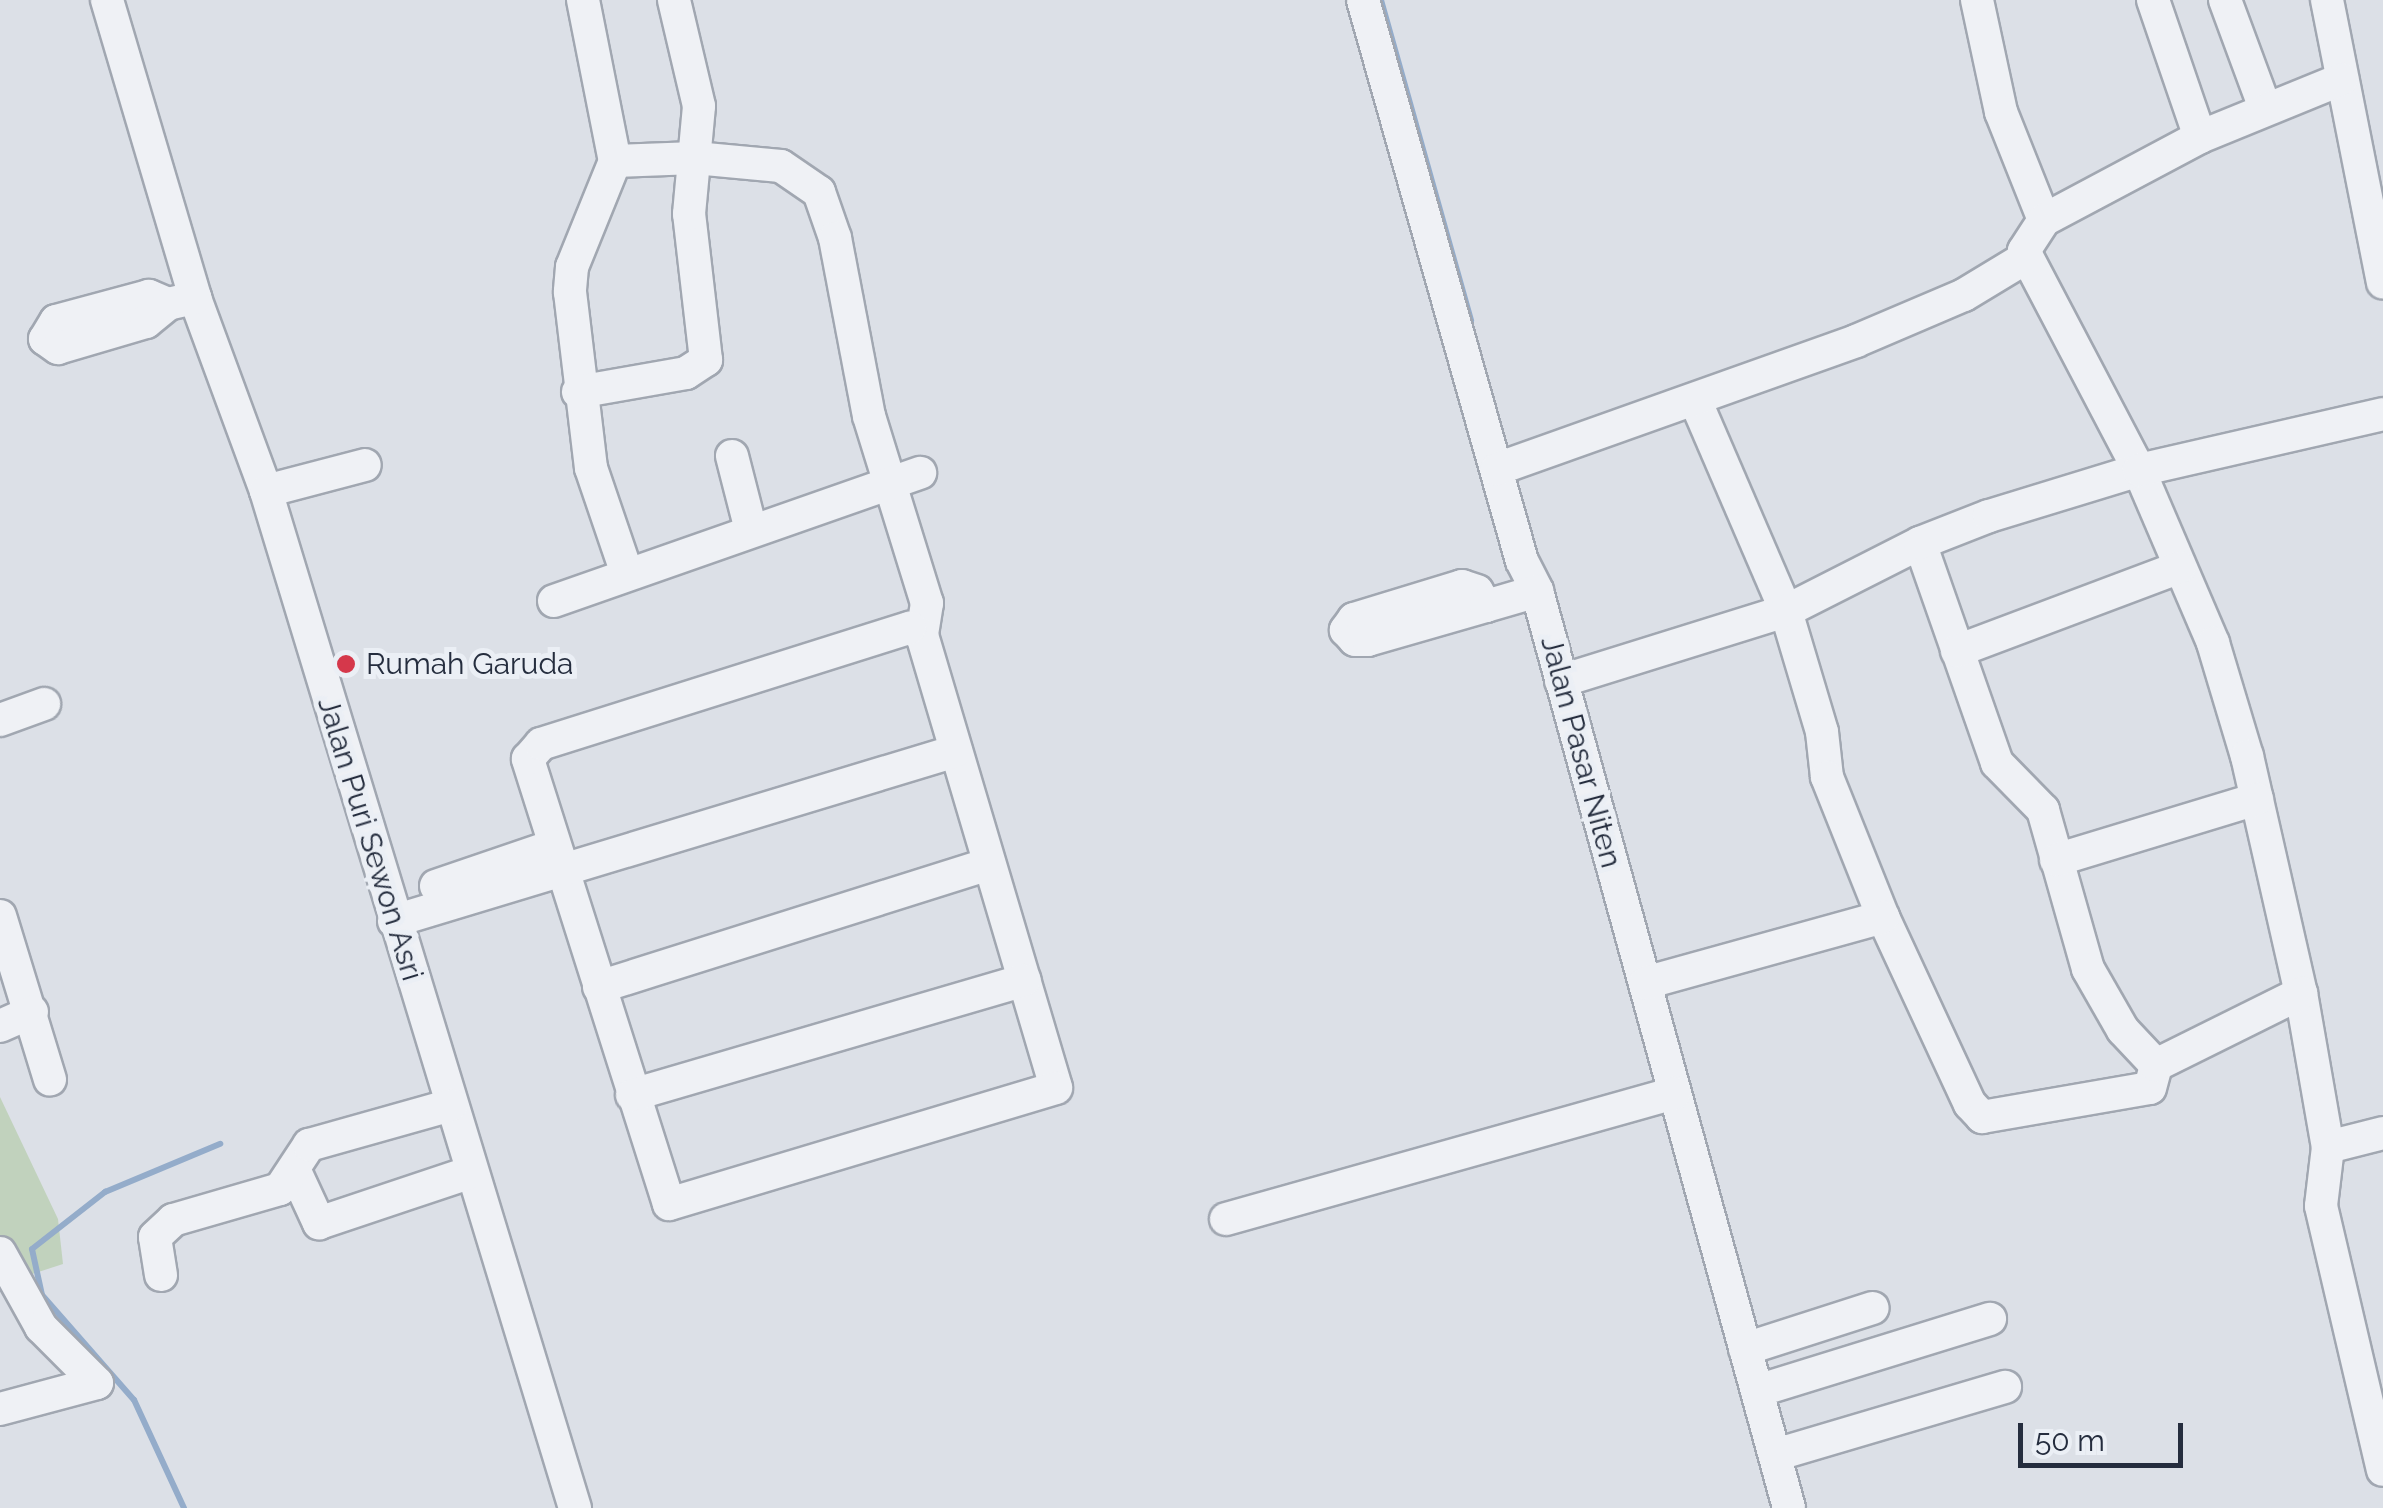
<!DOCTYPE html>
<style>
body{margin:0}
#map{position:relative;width:2383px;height:1508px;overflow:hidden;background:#dce0e7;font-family:Raleway,sans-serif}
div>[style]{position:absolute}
.green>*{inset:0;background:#c1d2bd}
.stream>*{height:6px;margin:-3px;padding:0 3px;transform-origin:3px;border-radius:3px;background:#94acca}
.roads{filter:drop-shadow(2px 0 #a1a7b1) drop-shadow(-2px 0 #a1a7b1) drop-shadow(0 2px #a1a7b1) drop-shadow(0 -2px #a1a7b1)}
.minor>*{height:32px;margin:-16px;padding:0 16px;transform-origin:16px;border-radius:16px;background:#eff1f5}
.dots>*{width:28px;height:28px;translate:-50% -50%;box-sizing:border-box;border:5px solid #ebeff5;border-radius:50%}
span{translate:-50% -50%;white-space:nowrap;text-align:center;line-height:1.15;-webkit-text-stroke:10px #ebeff5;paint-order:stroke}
.poi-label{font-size:30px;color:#252d3e}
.left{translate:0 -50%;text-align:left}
.street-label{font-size:30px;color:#252d3e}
.scale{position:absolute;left:2018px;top:1423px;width:165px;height:45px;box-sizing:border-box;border:5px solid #252d3e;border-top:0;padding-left:12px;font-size:30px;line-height:35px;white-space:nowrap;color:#252d3e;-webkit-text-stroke:8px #ebeff5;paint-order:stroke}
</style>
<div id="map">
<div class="green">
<div style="clip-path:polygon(0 1097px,58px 1219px,63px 1264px,20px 1278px,0 1241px)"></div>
</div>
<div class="stream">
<div style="left:1381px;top:0;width:333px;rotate:74.3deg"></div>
<div style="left:184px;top:1508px;width:119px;rotate:-114.8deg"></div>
<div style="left:134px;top:1400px;width:140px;rotate:-131.2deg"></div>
<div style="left:42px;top:1295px;width:47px;rotate:-102.3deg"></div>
<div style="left:32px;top:1249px;width:93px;rotate:-38deg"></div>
<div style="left:105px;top:1192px;width:125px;rotate:-22.7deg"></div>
</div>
<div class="roads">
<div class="minor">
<div style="left:107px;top:0;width:311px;rotate:73.5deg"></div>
<div style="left:195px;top:298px;width:206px;rotate:69.8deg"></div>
<div style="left:266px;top:491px;width:1063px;rotate:73.1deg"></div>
<div style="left:583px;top:0;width:164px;rotate:78.8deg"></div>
<div style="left:615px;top:161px;width:114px;rotate:112.1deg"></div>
<div style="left:572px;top:267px;width:25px;rotate:95deg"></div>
<div style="left:570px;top:292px;width:177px;rotate:83.2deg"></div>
<div style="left:591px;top:468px;width:112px;rotate:71.2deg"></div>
<div style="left:1363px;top:0;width:583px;rotate:74.18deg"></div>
<div style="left:1522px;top:561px;width:34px;rotate:63deg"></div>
<div style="left:1537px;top:591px;width:951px;rotate:74.63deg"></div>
<div style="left:1977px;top:0;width:115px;rotate:77.9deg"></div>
<div style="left:2001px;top:112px;width:116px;rotate:68.3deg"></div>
<div style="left:2153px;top:0;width:145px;rotate:71.1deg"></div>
<div style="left:2225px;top:0;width:115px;rotate:69.7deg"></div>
<div style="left:2327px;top:0;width:288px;rotate:78.8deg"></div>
<div style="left:2342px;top:79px;width:153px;rotate:157.8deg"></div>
<div style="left:2200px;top:137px;width:177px;rotate:152deg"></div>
<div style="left:2044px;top:220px;width:37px;rotate:123deg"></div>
<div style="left:2024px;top:251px;width:247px;rotate:62.3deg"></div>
<div style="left:2139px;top:470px;width:188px;rotate:66.8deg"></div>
<div style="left:2213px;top:643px;width:118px;rotate:73.3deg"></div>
<div style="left:2247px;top:756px;width:243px;rotate:77.2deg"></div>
<div style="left:2301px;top:993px;width:156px;rotate:80.1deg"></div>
<div style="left:2328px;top:1147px;width:59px;rotate:96.8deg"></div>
<div style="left:2321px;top:1206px;width:271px;rotate:76.8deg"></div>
<div style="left:615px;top:161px;width:80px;rotate:-2.1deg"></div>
<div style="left:695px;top:158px;width:86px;rotate:5.3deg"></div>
<div style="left:781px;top:166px;width:46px;rotate:34.4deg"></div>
<div style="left:819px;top:192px;width:49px;rotate:70.8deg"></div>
<div style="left:835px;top:238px;width:181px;rotate:79.2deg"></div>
<div style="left:869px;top:416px;width:196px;rotate:72.8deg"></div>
<div style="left:927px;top:603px;width:32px;rotate:99deg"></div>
<div style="left:168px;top:304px;width:21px;rotate:-157deg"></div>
<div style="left:149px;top:296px;width:96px;rotate:165deg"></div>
<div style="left:56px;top:321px;width:21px;rotate:121deg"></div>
<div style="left:45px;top:339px;width:16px;rotate:35deg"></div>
<div style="left:58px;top:348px;width:92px;rotate:-16.5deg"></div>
<div style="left:146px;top:322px;width:28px;rotate:-39deg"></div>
<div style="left:168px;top:304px;width:28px;rotate:-13deg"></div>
<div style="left:578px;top:392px;width:110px;rotate:-10deg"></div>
<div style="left:686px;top:373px;width:24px;rotate:-33deg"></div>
<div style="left:706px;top:360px;width:147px;rotate:-96.6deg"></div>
<div style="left:689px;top:214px;width:108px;rotate:-84.7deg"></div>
<div style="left:699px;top:106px;width:109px;rotate:-103.3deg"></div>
<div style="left:1696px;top:402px;width:228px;rotate:66.7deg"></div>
<div style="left:1786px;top:611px;width:126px;rotate:73.4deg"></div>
<div style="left:1822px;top:732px;width:45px;rotate:83.7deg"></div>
<div style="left:1827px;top:777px;width:151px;rotate:68.2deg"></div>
<div style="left:1883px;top:917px;width:206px;rotate:65.1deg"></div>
<div style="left:1970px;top:1104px;width:18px;rotate:47deg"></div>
<div style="left:1982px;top:1117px;width:170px;rotate:-9.8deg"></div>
<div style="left:2150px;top:1088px;width:24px;rotate:-75deg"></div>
<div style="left:2156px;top:1065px;width:162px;rotate:-26.4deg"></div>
<div style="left:732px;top:456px;width:76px;rotate:75.6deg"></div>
<div style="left:1497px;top:469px;width:381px;rotate:-19.6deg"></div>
<div style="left:1856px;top:341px;width:117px;rotate:-23.1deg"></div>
<div style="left:1964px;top:295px;width:71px;rotate:-31.2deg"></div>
<div style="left:266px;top:491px;width:102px;rotate:-14.7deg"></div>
<div style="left:1920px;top:543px;width:233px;rotate:70.7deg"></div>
<div style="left:1997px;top:763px;width:66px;rotate:45.6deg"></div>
<div style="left:2043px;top:810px;width:165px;rotate:74.2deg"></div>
<div style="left:2088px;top:969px;width:70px;rotate:60.2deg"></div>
<div style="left:2123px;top:1030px;width:48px;rotate:46.7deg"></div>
<div style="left:554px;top:601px;width:388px;rotate:-19.3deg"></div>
<div style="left:1486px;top:606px;width:17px;rotate:-121deg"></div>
<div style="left:1477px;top:591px;width:16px;rotate:-162deg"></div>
<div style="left:1462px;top:586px;width:113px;rotate:163deg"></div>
<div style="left:1354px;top:619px;width:14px;rotate:126deg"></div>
<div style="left:1346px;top:630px;width:13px;rotate:48deg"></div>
<div style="left:1355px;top:640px;width:13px"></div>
<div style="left:1368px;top:640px;width:123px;rotate:-16.1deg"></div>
<div style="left:1486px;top:606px;width:53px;rotate:-16.4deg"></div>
<div style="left:910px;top:628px;width:14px;rotate:30deg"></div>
<div style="left:922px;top:635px;width:472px;rotate:73.5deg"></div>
<div style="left:1056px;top:1088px;width:404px;rotate:163.3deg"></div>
<div style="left:669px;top:1204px;width:467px;rotate:-107.6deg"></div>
<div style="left:528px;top:759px;width:20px;rotate:-49deg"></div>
<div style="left:541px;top:744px;width:387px;rotate:-17.5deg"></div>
<div style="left:1957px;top:651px;width:238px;rotate:-20.6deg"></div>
<div style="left:1561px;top:681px;width:236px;rotate:-17.3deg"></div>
<div style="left:1786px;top:611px;width:150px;rotate:-26.9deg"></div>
<div style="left:1920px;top:543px;width:74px;rotate:-21.4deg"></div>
<div style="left:1989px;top:516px;width:157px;rotate:-17deg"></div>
<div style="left:2139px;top:470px;width:250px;rotate:-12.9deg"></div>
<div style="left:0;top:720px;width:47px;rotate:-20deg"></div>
<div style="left:2056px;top:860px;width:210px;rotate:-16.9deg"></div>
<div style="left:436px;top:886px;width:124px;rotate:-18.9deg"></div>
<div style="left:0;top:916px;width:171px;rotate:73deg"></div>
<div style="left:394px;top:921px;width:587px;rotate:-16.83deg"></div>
<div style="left:1645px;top:983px;width:247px;rotate:-15.5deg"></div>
<div style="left:599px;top:987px;width:409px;rotate:-17.5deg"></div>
<div style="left:0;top:1026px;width:35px;rotate:-24deg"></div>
<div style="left:632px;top:1095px;width:409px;rotate:-16.3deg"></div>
<div style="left:2328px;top:1147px;width:57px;rotate:-14.3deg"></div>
<div style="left:294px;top:1169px;width:60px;rotate:65.2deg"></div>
<div style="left:319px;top:1223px;width:160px;rotate:-18.5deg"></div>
<div style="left:1226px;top:1219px;width:466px;rotate:-15.7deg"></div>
<div style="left:0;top:1253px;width:85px;rotate:61deg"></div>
<div style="left:41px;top:1327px;width:79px;rotate:45deg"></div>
<div style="left:97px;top:1383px;width:100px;rotate:165deg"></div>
<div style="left:161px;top:1275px;width:38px;rotate:-99deg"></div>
<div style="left:155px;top:1237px;width:25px;rotate:-43deg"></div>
<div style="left:173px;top:1220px;width:111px;rotate:-16.2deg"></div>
<div style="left:280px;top:1189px;width:53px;rotate:-56.6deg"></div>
<div style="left:309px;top:1145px;width:148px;rotate:-15.7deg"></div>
<div style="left:1745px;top:1349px;width:134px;rotate:-17.8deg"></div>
<div style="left:1757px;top:1391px;width:244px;rotate:-17.2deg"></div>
<div style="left:1775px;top:1455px;width:240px;rotate:-16.5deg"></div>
</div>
</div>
<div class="dots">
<div style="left:346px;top:664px;background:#d5384b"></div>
</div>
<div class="poi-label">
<span class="left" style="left:366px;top:664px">Rumah Garuda</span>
</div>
<div class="street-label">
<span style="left:1581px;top:752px;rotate:75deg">Jalan Pasar Niten</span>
<span style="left:370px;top:839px;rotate:73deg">Jalan Puri Sewon Asri</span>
</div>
<div class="scale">50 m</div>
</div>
